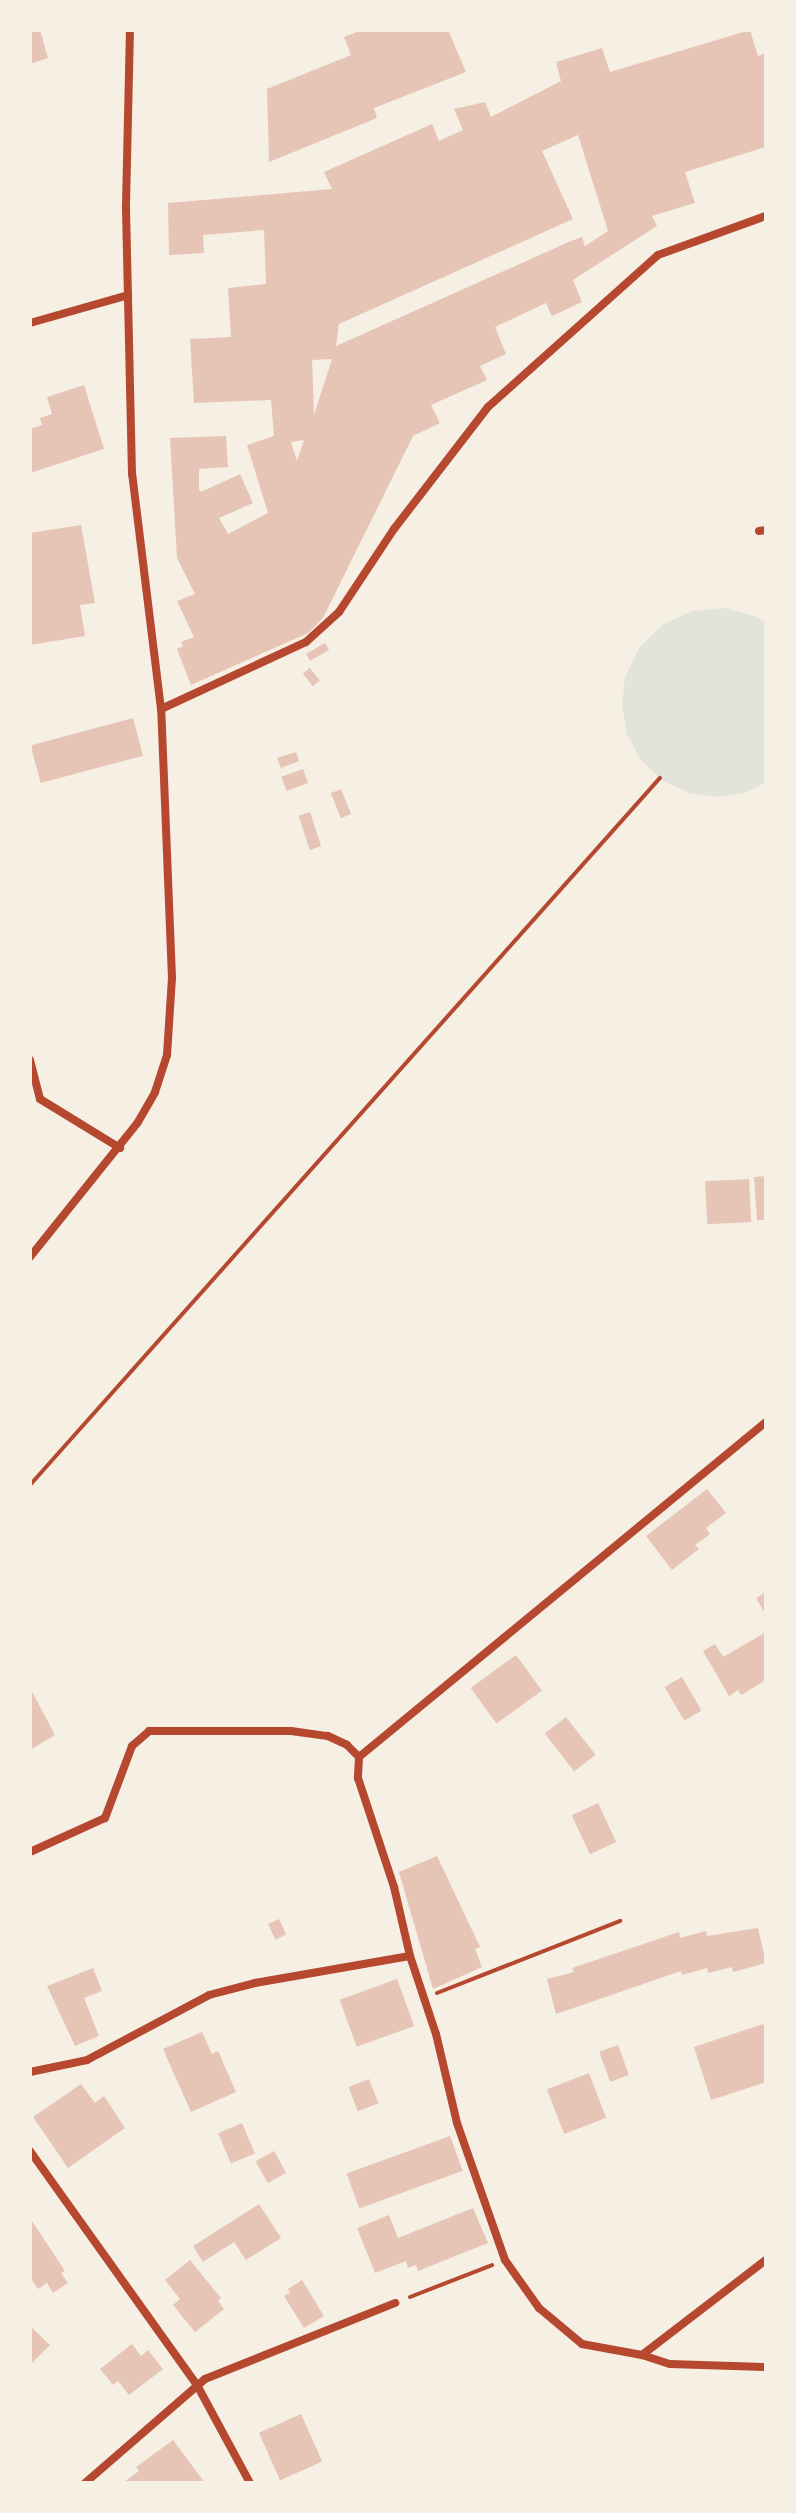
<!DOCTYPE html>
<style>
body{margin:0}
#map{position:relative;width:796px;height:2513px;overflow:hidden;background:#f6efe4;font-family:"Open Sans",sans-serif}
div>[style]{position:absolute}
.green>*{inset:0;background:#e2e4dc}
.building>*{inset:0;background:#e6c5b7;transform-origin:0 0}
.path>*{height:4px;margin:-2px;padding:0 2px;transform-origin:2px;border-radius:2px;background:#b5482f}
.minor>*{height:8px;margin:-4px;padding:0 4px;transform-origin:4px;border-radius:4px;background:#b5482f}
span{translate:-50% -50%;white-space:nowrap;text-align:center;line-height:1.15;-webkit-text-stroke:7px #f6efe4;paint-order:stroke}
.frame{position:absolute;inset:0;border:32px solid #f6efe4;pointer-events:none}
</style>
<div id="map">
<div class="green">
<div style="clip-path:polygon(724px 608px,755px 616px,766px 623px,766px 782px,747px 792px,718px 797px,689px 793px,663px 781px,641px 760px,627px 734px,622px 706px,625px 677px,639px 648px,662px 625px,692px 611px)"></div>
</div>
<div class="building">
<div style="clip-path:polygon(30px 30px,40px 30px,48px 58px,30px 64px)"></div>
<div style="clip-path:polygon(362px 30px,448px 30px,466px 72px,374px 108px,377px 118px,269px 162px,267px 89px,351px 55px,344px 37px)"></div>
<div style="clip-path:polygon(evenodd,750px 30px,758px 56px,766px 53px,766px 147px,685px 172px,695px 203px,652px 216px,657px 226px,573px 280px,582px 302px,552px 316px,546px 303px,495px 327px,506px 354px,480px 366px,487px 380px,431px 405px,440px 423px,413px 436px,323px 618px,308px 633px,191px 685px,177px 649px,183px 646px,181px 642px,194px 637px,177px 601px,195px 594px,177px 558px,170px 438px,226px 436px,228px 467px,199px 469px,199px 489px,201px 492px,240px 474px,253px 503px,219px 518px,228px 534px,268px 513px,247px 445px,274px 436px,271px 400px,194px 403px,190px 339px,231px 337px,228px 288px,266px 284px,264px 230px,203px 235px,204px 253px,169px 255px,168px 203px,332px 189px,324px 172px,432px 124px,439px 141px,463px 130px,454px 109px,485px 102px,491px 117px,561px 81px,556px 62px,602px 48px,610px 72px,750px 30px,578px 135px,608px 231px,585px 246px,582px 237px,571px 241px,336px 346px,339px 324px,573px 219px,542px 151px,578px 135px,750px 30px,332px 359px,314px 415px,312px 360px,332px 359px,750px 30px,304px 440px,297px 461px,291px 442px,304px 440px)"></div>
<div style="clip-path:polygon(84px 385px,104px 449px,30px 473px,30px 429px,42px 425px,40px 418px,52px 414px,47px 397px)"></div>
<div style="clip-path:polygon(81px 525px,95px 603px,80px 605px,85px 636px,30px 645px,30px 533px)"></div>
<div style="left:325px;top:643px;width:8px;height:22px;rotate:60deg"></div>
<div style="left:310px;top:668px;width:16px;height:9px;rotate:52deg"></div>
<div style="left:133px;top:718px;width:39px;height:106px;rotate:75deg"></div>
<div style="clip-path:polygon(296px 752px,299px 761px,281px 768px,277px 758px)"></div>
<div style="left:303px;top:769px;width:15px;height:23px;rotate:70deg"></div>
<div style="left:341px;top:789px;width:27px;height:11px;rotate:68deg"></div>
<div style="left:310px;top:812px;width:36px;height:12px;rotate:72deg"></div>
<div style="clip-path:polygon(766px 1176px,766px 1220px,757px 1220px,754px 1177px)"></div>
<div style="left:749px;top:1179px;width:43px;height:44px;rotate:87deg"></div>
<div style="clip-path:polygon(707px 1489px,726px 1513px,706px 1528px,710px 1534px,695px 1545px,699px 1549px,672px 1570px,646px 1536px)"></div>
<div style="clip-path:polygon(766px 1592px,766px 1615px,756px 1598px)"></div>
<div style="clip-path:polygon(766px 1632px,766px 1680px,741px 1695px,738px 1690px,729px 1696px,703px 1651px,715px 1644px,723px 1657px)"></div>
<div style="left:516px;top:1655px;width:44px;height:56px;rotate:54deg"></div>
<div style="left:682px;top:1677px;width:39px;height:20px;rotate:60deg"></div>
<div style="clip-path:polygon(30px 1688px,55px 1735px,30px 1750px)"></div>
<div style="left:566px;top:1717px;width:48px;height:27px;rotate:52deg"></div>
<div style="left:598px;top:1803px;width:43px;height:29px;rotate:65deg"></div>
<div style="clip-path:polygon(437px 1856px,480px 1947px,475px 1949px,482px 1967px,433px 1989px,399px 1872px)"></div>
<div style="left:279px;top:1919px;width:17px;height:12px;rotate:65deg"></div>
<div style="clip-path:polygon(758px 1928px,766px 1963px,733px 1972px,732px 1967px,708px 1973px,707px 1968px,682px 1975px,681px 1971px,556px 2014px,547px 1979px,574px 1972px,572px 1968px,679px 1932px,680px 1938px,706px 1931px,707px 1936px)"></div>
<div style="clip-path:polygon(93px 1968px,102px 1991px,84px 1998px,99px 2036px,75px 2046px,47px 1986px)"></div>
<div style="left:397px;top:1979px;width:50px;height:61px;rotate:70deg"></div>
<div style="clip-path:polygon(766px 2023px,766px 2082px,711px 2100px,694px 2047px)"></div>
<div style="clip-path:polygon(202px 2032px,212px 2054px,218px 2051px,236px 2092px,191px 2112px,163px 2049px)"></div>
<div style="left:618px;top:2045px;width:32px;height:20px;rotate:70deg"></div>
<div style="left:589px;top:2073px;width:48px;height:45px;rotate:69deg"></div>
<div style="left:369px;top:2079px;width:26px;height:22px;rotate:69deg"></div>
<div style="clip-path:polygon(81px 2084px,95px 2103px,104px 2096px,125px 2128px,68px 2168px,33px 2117px)"></div>
<div style="left:242px;top:2123px;width:33px;height:26px;rotate:67deg"></div>
<div style="left:450px;top:2136px;width:37px;height:110px;rotate:70deg"></div>
<div style="left:274px;top:2151px;width:25px;height:21px;rotate:61deg"></div>
<div style="clip-path:polygon(259px 2204px,281px 2238px,246px 2260px,234px 2242px,203px 2262px,193px 2246px)"></div>
<div style="clip-path:polygon(473px 2208px,488px 2243px,418px 2271px,416px 2265px,408px 2268px,406px 2261px,375px 2273px,357px 2228px,389px 2215px,398px 2238px)"></div>
<div style="clip-path:polygon(30px 2218px,65px 2271px,61px 2273px,68px 2283px,53px 2293px,47px 2283px,38px 2289px,30px 2277px)"></div>
<div style="clip-path:polygon(190px 2260px,221px 2298px,218px 2301px,224px 2309px,195px 2332px,173px 2305px,180px 2299px,165px 2280px)"></div>
<div style="clip-path:polygon(302px 2280px,324px 2316px,304px 2328px,284px 2296px,290px 2293px,288px 2289px)"></div>
<div style="clip-path:polygon(30px 2326px,50px 2345px,30px 2365px)"></div>
<div style="clip-path:polygon(132px 2344px,141px 2356px,148px 2350px,163px 2369px,129px 2395px,118px 2381px,113px 2385px,100px 2369px)"></div>
<div style="left:301px;top:2414px;width:52px;height:46px;rotate:66deg"></div>
<div style="clip-path:polygon(173px 2440px,205px 2483px,123px 2483px,139px 2471px,136px 2467px)"></div>
</div>
<div class="path">
<div style="left:30px;top:1485px;width:947px;rotate:-48.3deg"></div>
<div style="left:437px;top:1993px;width:197px;rotate:-21.5deg"></div>
<div style="left:410px;top:2297px;width:88px;rotate:-21.3deg"></div>
</div>
<div class="minor">
<div style="left:30px;top:323px;width:102px;rotate:-15.9deg"></div>
<div style="left:759px;top:531px;width:7px;rotate:-8deg"></div>
<div style="left:161px;top:709px;width:160px;rotate:-24.8deg"></div>
<div style="left:306px;top:642px;width:45px;rotate:-42.3deg"></div>
<div style="left:339px;top:612px;width:100px;rotate:-56.5deg"></div>
<div style="left:394px;top:529px;width:154px;rotate:-52.4deg"></div>
<div style="left:488px;top:407px;width:228px;rotate:-41.8deg"></div>
<div style="left:658px;top:255px;width:115px;rotate:-19.9deg"></div>
<div style="left:30px;top:1060px;width:40px;rotate:75.6deg"></div>
<div style="left:40px;top:1099px;width:94px;rotate:31.5deg"></div>
<div style="left:30px;top:1257px;width:173px;rotate:-51.3deg"></div>
<div style="left:138px;top:1122px;width:34px;rotate:-60deg"></div>
<div style="left:155px;top:1092px;width:39px;rotate:-72deg"></div>
<div style="left:167px;top:1055px;width:77px;rotate:-86.3deg"></div>
<div style="left:172px;top:978px;width:269px;rotate:-92.3deg"></div>
<div style="left:161px;top:709px;width:237px;rotate:-97deg"></div>
<div style="left:132px;top:474px;width:269px;rotate:-91.3deg"></div>
<div style="left:126px;top:205px;width:175px;rotate:-88.7deg"></div>
<div style="left:359px;top:1757px;width:21px;rotate:93deg"></div>
<div style="left:358px;top:1778px;width:115px;rotate:71.7deg"></div>
<div style="left:394px;top:1887px;width:71px;rotate:76.9deg"></div>
<div style="left:410px;top:1956px;width:82px;rotate:71.6deg"></div>
<div style="left:436px;top:2034px;width:91px;rotate:76.7deg"></div>
<div style="left:457px;top:2123px;width:145px;rotate:70.7deg"></div>
<div style="left:505px;top:2260px;width:59px;rotate:54.7deg"></div>
<div style="left:539px;top:2308px;width:56px;rotate:39.9deg"></div>
<div style="left:582px;top:2344px;width:61px;rotate:10.4deg"></div>
<div style="left:642px;top:2355px;width:29px;rotate:18deg"></div>
<div style="left:670px;top:2364px;width:96px;rotate:1.8deg"></div>
<div style="left:359px;top:1757px;width:527px;rotate:-39.46deg"></div>
<div style="left:30px;top:1852px;width:82px;rotate:-24.4deg"></div>
<div style="left:105px;top:1818px;width:77px;rotate:-69.4deg"></div>
<div style="left:132px;top:1746px;width:23px;rotate:-41deg"></div>
<div style="left:149px;top:1731px;width:142px"></div>
<div style="left:291px;top:1731px;width:37px;rotate:8deg"></div>
<div style="left:328px;top:1736px;width:21px;rotate:25deg"></div>
<div style="left:347px;top:1745px;width:17px;rotate:45deg"></div>
<div style="left:30px;top:2072px;width:58px;rotate:-11.9deg"></div>
<div style="left:87px;top:2060px;width:138px;rotate:-28deg"></div>
<div style="left:209px;top:1995px;width:48px;rotate:-14.6deg"></div>
<div style="left:255px;top:1983px;width:157px;rotate:-9.9deg"></div>
<div style="left:30px;top:2151px;width:287px;rotate:54.5deg"></div>
<div style="left:197px;top:2385px;width:111px;rotate:61.6deg"></div>
<div style="left:642px;top:2355px;width:156px;rotate:-37.5deg"></div>
<div style="left:85px;top:2483px;width:159px;rotate:-40.9deg"></div>
<div style="left:205px;top:2379px;width:205px;rotate:-21.8deg"></div>
</div>
<div class="frame"></div>
</div>
